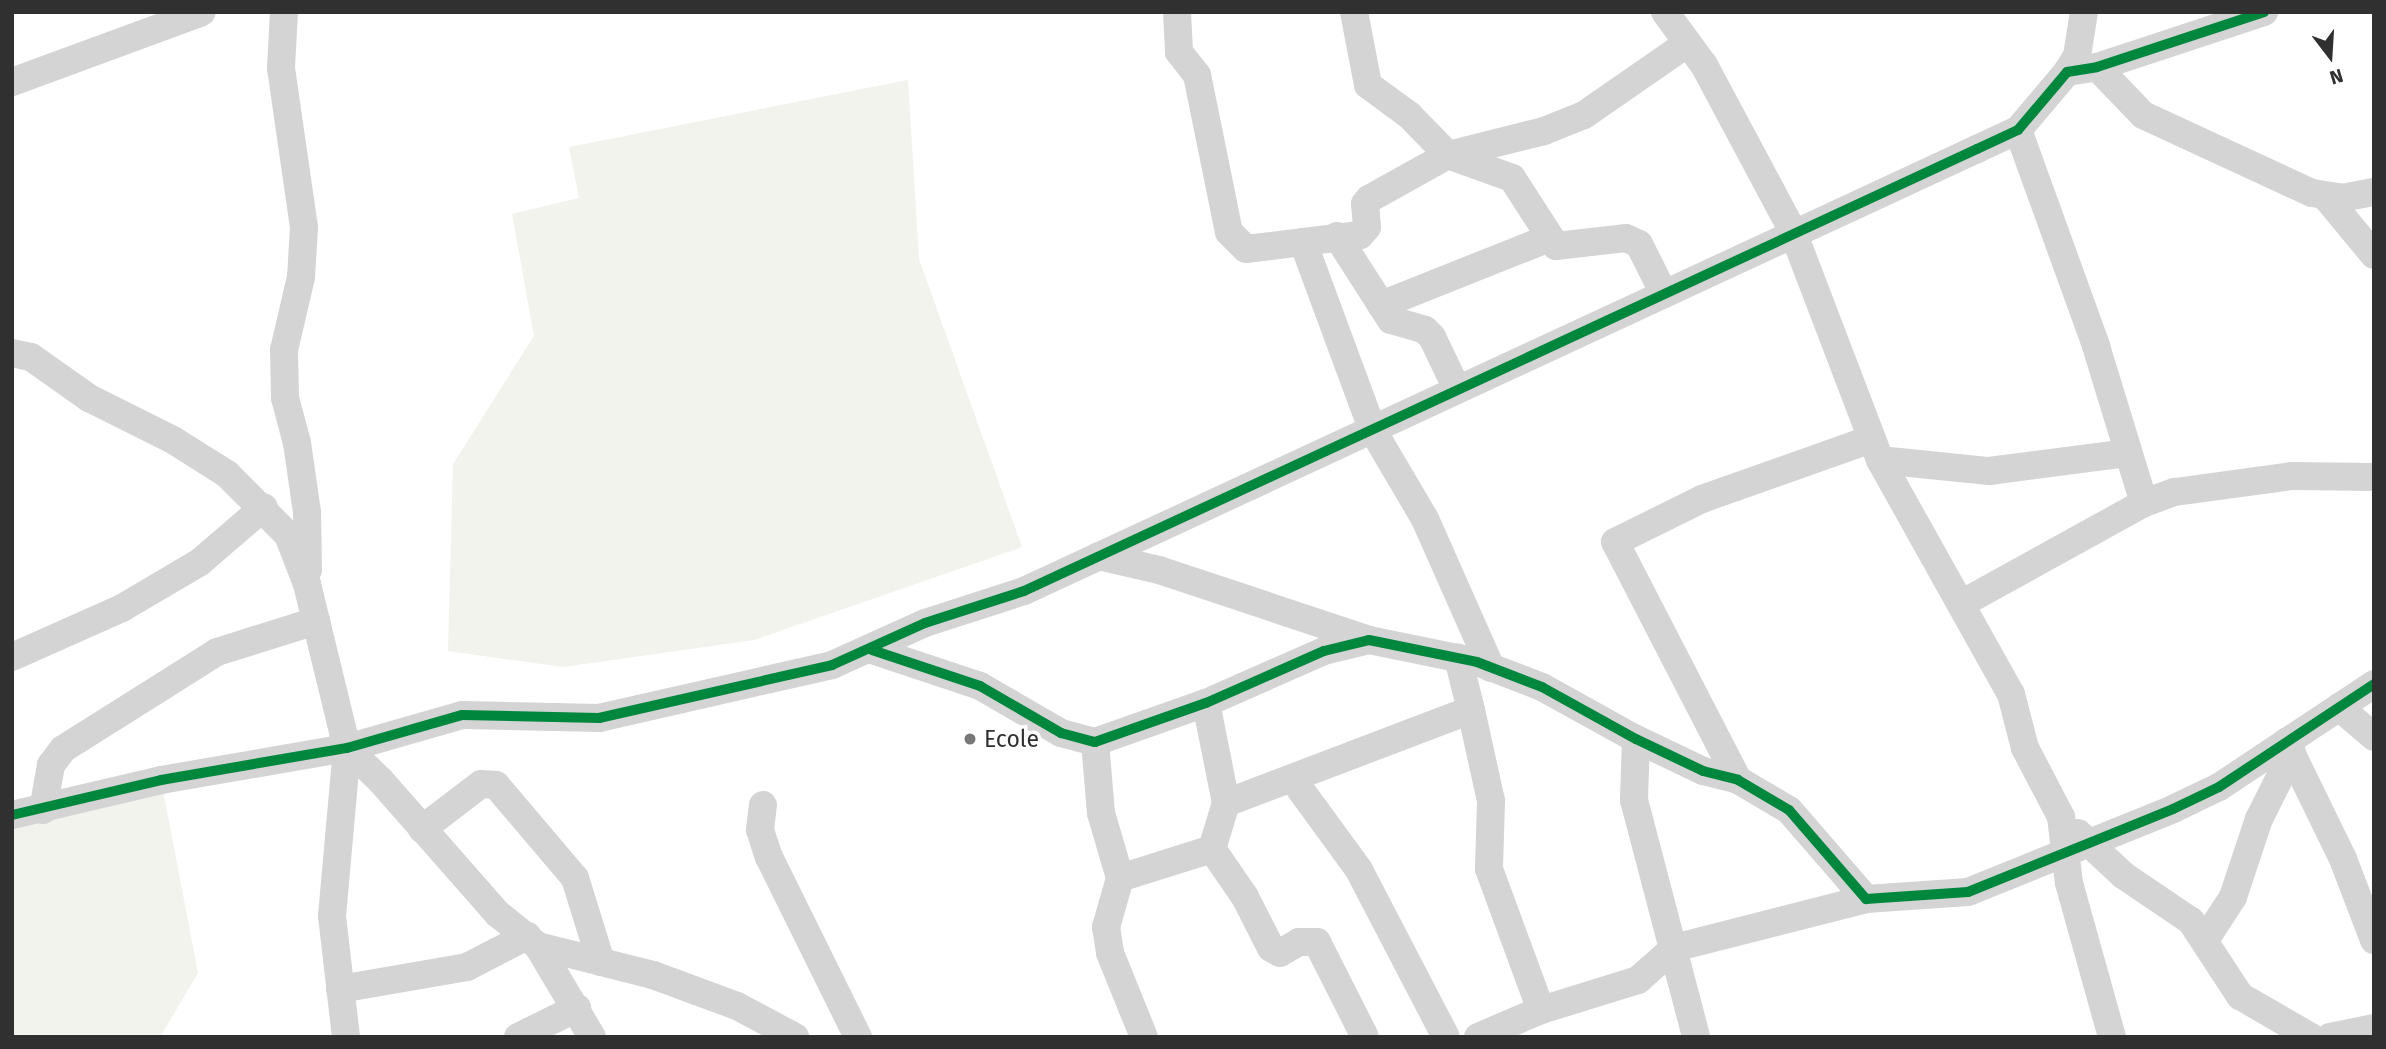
<!DOCTYPE html>
<style>
body{margin:0}
#map{position:relative;width:2386px;height:1049px;overflow:hidden;background:#fff;font-family:"Fira Sans",sans-serif}
div>[style]{position:absolute}
.green>*{inset:0;background:#f1f3ec}
.street>*{height:28px;margin:-14px;padding:0 14px;transform-origin:14px;border-radius:14px;background:#d4d4d4}
.cycleway>*{height:10px;margin:-5px;padding:0 5px;transform-origin:5px;border-radius:5px;background:#00873e}
.dots>*{width:19px;height:19px;translate:-50% -50%;box-sizing:border-box;border:4px solid #fff;border-radius:50%}
span{translate:-50% -50%;white-space:nowrap;text-align:center;line-height:1.15;-webkit-text-stroke:7px #fff;paint-order:stroke}
.poi-label{font-size:23px;color:#303030}
.left{translate:0 -50%;text-align:left}
.frame{position:absolute;inset:0;border:14px solid #303030;pointer-events:none}
.north{position:absolute;left:2295px;top:21px;width:70px;height:70px;-webkit-text-stroke:5px #fff;paint-order:stroke;rotate:163deg;font-size:19px;font-weight:700;line-height:28px;text-align:center;color:#303030}
.north::after{content:'';display:block;margin:auto;width:24px;height:32px;background:#303030;clip-path:polygon(50% 0,100% 100%,50% 72%,0 100%)}
</style>
<div id="map">
<div class="green">
<div style="clip-path:polygon(908px 80px,919px 259px,1022px 547px,754px 640px,563px 667px,448px 651px,453px 464px,534px 336px,512px 214px,579px 198px,569px 147px)"></div>
<div style="clip-path:polygon(161px 780px,198px 973px,160px 1037px,12px 1037px,12px 815px)"></div>
</div>
<div class="street">
<div style="left:284px;top:12px;width:56px;rotate:93.1deg"></div>
<div style="left:281px;top:68px;width:161px;rotate:81.8deg"></div>
<div style="left:304px;top:227px;width:50px;rotate:93.4deg"></div>
<div style="left:301px;top:277px;width:75px;rotate:103.1deg"></div>
<div style="left:284px;top:350px;width:48px;rotate:88.8deg"></div>
<div style="left:285px;top:398px;width:47px;rotate:75.1deg"></div>
<div style="left:297px;top:443px;width:70px;rotate:81.8deg"></div>
<div style="left:307px;top:512px;width:58px;rotate:89deg"></div>
<div style="left:1177px;top:12px;width:40px;rotate:87.1deg"></div>
<div style="left:1179px;top:52px;width:29px;rotate:52deg"></div>
<div style="left:1197px;top:75px;width:160px;rotate:78.5deg"></div>
<div style="left:1229px;top:232px;width:24px;rotate:45deg"></div>
<div style="left:1246px;top:249px;width:57px;rotate:-7deg"></div>
<div style="left:1354px;top:12px;width:74px;rotate:79.1deg"></div>
<div style="left:1368px;top:85px;width:51px;rotate:36.2deg"></div>
<div style="left:1409px;top:115px;width:56px;rotate:45.7deg"></div>
<div style="left:1448px;top:155px;width:90px;rotate:150.9deg"></div>
<div style="left:1369px;top:199px;width:6px;rotate:129deg"></div>
<div style="left:1365px;top:204px;width:23px;rotate:85deg"></div>
<div style="left:1367px;top:227px;width:11px;rotate:131deg"></div>
<div style="left:1360px;top:235px;width:57px;rotate:173deg"></div>
<div style="left:1303px;top:242px;width:199px;rotate:69.7deg"></div>
<div style="left:1372px;top:429px;width:104px;rotate:59.5deg"></div>
<div style="left:1425px;top:519px;width:163px;rotate:66.1deg"></div>
<div style="left:1665px;top:12px;width:66px;rotate:53.7deg"></div>
<div style="left:1704px;top:65px;width:189px;rotate:61.9deg"></div>
<div style="left:1793px;top:232px;width:244px;rotate:69.1deg"></div>
<div style="left:1880px;top:460px;width:268px;rotate:60.8deg"></div>
<div style="left:2011px;top:694px;width:56px;rotate:75.5deg"></div>
<div style="left:2025px;top:748px;width:78px;rotate:62.4deg"></div>
<div style="left:2061px;top:817px;width:66px;rotate:83.1deg"></div>
<div style="left:2069px;top:883px;width:160px;rotate:74.4deg"></div>
<div style="left:2097px;top:67px;width:66px;rotate:46.2deg"></div>
<div style="left:2143px;top:115px;width:186px;rotate:24.8deg"></div>
<div style="left:2312px;top:193px;width:30px;rotate:9deg"></div>
<div style="left:2342px;top:198px;width:33px;rotate:-11deg"></div>
<div style="left:2067px;top:72px;width:19px;rotate:-58deg"></div>
<div style="left:2077px;top:56px;width:45px;rotate:-81deg"></div>
<div style="left:12px;top:82px;width:202px;rotate:-20.2deg"></div>
<div style="left:2018px;top:130px;width:230px;rotate:70.1deg"></div>
<div style="left:2096px;top:346px;width:164px;rotate:73deg"></div>
<div style="left:1448px;top:155px;width:68px;rotate:19.8deg"></div>
<div style="left:1512px;top:178px;width:81px;rotate:57.1deg"></div>
<div style="left:1556px;top:246px;width:70px;rotate:-6.5deg"></div>
<div style="left:1626px;top:238px;width:14px;rotate:25deg"></div>
<div style="left:1639px;top:244px;width:56px;rotate:63.4deg"></div>
<div style="left:1448px;top:155px;width:99px;rotate:-14deg"></div>
<div style="left:1544px;top:131px;width:43px;rotate:-21.8deg"></div>
<div style="left:1584px;top:115px;width:126px;rotate:-34.7deg"></div>
<div style="left:2326px;top:197px;width:75px;rotate:50.4deg"></div>
<div style="left:1337px;top:236px;width:100px;rotate:57.3deg"></div>
<div style="left:1391px;top:320px;width:35px;rotate:16deg"></div>
<div style="left:1425px;top:330px;width:10px;rotate:45deg"></div>
<div style="left:1432px;top:337px;width:58px;rotate:64.3deg"></div>
<div style="left:1381px;top:305px;width:181px;rotate:-21.7deg"></div>
<div style="left:12px;top:353px;width:19px;rotate:12deg"></div>
<div style="left:31px;top:357px;width:71px;rotate:35.3deg"></div>
<div style="left:89px;top:398px;width:94px;rotate:26.6deg"></div>
<div style="left:173px;top:440px;width:64px;rotate:32.2deg"></div>
<div style="left:227px;top:474px;width:86px;rotate:45deg"></div>
<div style="left:288px;top:535px;width:53px;rotate:68.8deg"></div>
<div style="left:307px;top:584px;width:169px;rotate:76.3deg"></div>
<div style="left:347px;top:748px;width:169px;rotate:95.1deg"></div>
<div style="left:332px;top:916px;width:122px;rotate:83.4deg"></div>
<div style="left:1880px;top:460px;width:110px;rotate:5.8deg"></div>
<div style="left:1989px;top:471px;width:139px;rotate:-7.4deg"></div>
<div style="left:1099px;top:556px;width:62px;rotate:13.1deg"></div>
<div style="left:1159px;top:570px;width:221px;rotate:18.4deg"></div>
<div style="left:1961px;top:604px;width:209px;rotate:-28.9deg"></div>
<div style="left:2144px;top:503px;width:33px;rotate:-20deg"></div>
<div style="left:2175px;top:492px;width:118px;rotate:-7.8deg"></div>
<div style="left:2292px;top:476px;width:82px;rotate:0.7deg"></div>
<div style="left:872px;top:650px;width:114px;rotate:18.4deg"></div>
<div style="left:980px;top:686px;width:94px;rotate:30.1deg"></div>
<div style="left:1061px;top:733px;width:35px;rotate:15deg"></div>
<div style="left:1095px;top:742px;width:118px;rotate:-19.4deg"></div>
<div style="left:1206px;top:703px;width:129px;rotate:-23.8deg"></div>
<div style="left:1324px;top:651px;width:46px;rotate:-13.7deg"></div>
<div style="left:1369px;top:640px;width:110px;rotate:11.5deg"></div>
<div style="left:1477px;top:662px;width:70px;rotate:21deg"></div>
<div style="left:1542px;top:687px;width:107px;rotate:29deg"></div>
<div style="left:1636px;top:739px;width:74px;rotate:25.5deg"></div>
<div style="left:1703px;top:771px;width:36px;rotate:14deg"></div>
<div style="left:1738px;top:780px;width:59px;rotate:30.5deg"></div>
<div style="left:1789px;top:810px;width:118px;rotate:49.1deg"></div>
<div style="left:1866px;top:899px;width:102px;rotate:-3.9deg"></div>
<div style="left:1968px;top:892px;width:221px;rotate:-22deg"></div>
<div style="left:2173px;top:809px;width:51px;rotate:-25.6deg"></div>
<div style="left:2219px;top:787px;width:186px;rotate:-33.6deg"></div>
<div style="left:12px;top:657px;width:120px;rotate:-24deg"></div>
<div style="left:122px;top:608px;width:91px;rotate:-30.5deg"></div>
<div style="left:200px;top:562px;width:84px;rotate:-40.7deg"></div>
<div style="left:1206px;top:703px;width:102px;rotate:78.7deg"></div>
<div style="left:1226px;top:803px;width:48px;rotate:106.9deg"></div>
<div style="left:1212px;top:849px;width:58px;rotate:55.5deg"></div>
<div style="left:1245px;top:897px;width:57px;rotate:63deg"></div>
<div style="left:1271px;top:948px;width:10px;rotate:29deg"></div>
<div style="left:1280px;top:953px;width:22px;rotate:-30deg"></div>
<div style="left:1299px;top:942px;width:18px"></div>
<div style="left:1317px;top:942px;width:106px;rotate:63.2deg"></div>
<div style="left:2339px;top:707px;width:46px;rotate:40.6deg"></div>
<div style="left:1471px;top:710px;width:93px;rotate:77.6deg"></div>
<div style="left:1491px;top:801px;width:68px;rotate:91.7deg"></div>
<div style="left:1489px;top:869px;width:150px;rotate:69.8deg"></div>
<div style="left:1636px;top:739px;width:61px;rotate:91.9deg"></div>
<div style="left:1634px;top:800px;width:245px;rotate:75.3deg"></div>
<div style="left:1095px;top:742px;width:71px;rotate:85.2deg"></div>
<div style="left:1101px;top:813px;width:68px;rotate:73.7deg"></div>
<div style="left:1120px;top:878px;width:51px;rotate:105.9deg"></div>
<div style="left:1106px;top:927px;width:26px;rotate:81deg"></div>
<div style="left:1110px;top:953px;width:91px;rotate:68deg"></div>
<div style="left:2286px;top:742px;width:130px;rotate:64deg"></div>
<div style="left:2343px;top:859px;width:87px;rotate:69.1deg"></div>
<div style="left:347px;top:748px;width:47px;rotate:44.1deg"></div>
<div style="left:381px;top:781px;width:177px;rotate:48.7deg"></div>
<div style="left:498px;top:914px;width:51px;rotate:38.7deg"></div>
<div style="left:538px;top:946px;width:119px;rotate:14.2deg"></div>
<div style="left:653px;top:975px;width:90px;rotate:20.3deg"></div>
<div style="left:737px;top:1006px;width:66px;rotate:28.1deg"></div>
<div style="left:1292px;top:778px;width:114px;rotate:53.9deg"></div>
<div style="left:1359px;top:870px;width:188px;rotate:62.5deg"></div>
<div style="left:1738px;top:780px;width:268px;rotate:-117.3deg"></div>
<div style="left:1615px;top:542px;width:97px;rotate:-26.3deg"></div>
<div style="left:1702px;top:499px;width:179px;rotate:-19.5deg"></div>
<div style="left:1226px;top:803px;width:262px;rotate:-20.8deg"></div>
<div style="left:1471px;top:710px;width:54px;rotate:-104deg"></div>
<div style="left:763px;top:805px;width:25px;rotate:97deg"></div>
<div style="left:760px;top:830px;width:28px;rotate:72deg"></div>
<div style="left:769px;top:857px;width:201px;rotate:63.7deg"></div>
<div style="left:43px;top:810px;width:46px;rotate:-79.9deg"></div>
<div style="left:51px;top:765px;width:20px;rotate:-53deg"></div>
<div style="left:63px;top:749px;width:182px;rotate:-32.2deg"></div>
<div style="left:217px;top:652px;width:104px;rotate:-17.4deg"></div>
<div style="left:12px;top:815px;width:153px;rotate:-13.2deg"></div>
<div style="left:161px;top:780px;width:189px;rotate:-9.8deg"></div>
<div style="left:347px;top:748px;width:120px;rotate:-16deg"></div>
<div style="left:462px;top:715px;width:137px;rotate:1.3deg"></div>
<div style="left:599px;top:718px;width:239px;rotate:-12.8deg"></div>
<div style="left:832px;top:665px;width:102px;rotate:-24.3deg"></div>
<div style="left:925px;top:623px;width:104px;rotate:-17.9deg"></div>
<div style="left:1024px;top:591px;width:1051px;rotate:-24.88deg"></div>
<div style="left:1977px;top:149px;width:45px;rotate:-24.9deg"></div>
<div style="left:2018px;top:130px;width:76px;rotate:-49.8deg"></div>
<div style="left:2067px;top:72px;width:30px;rotate:-9deg"></div>
<div style="left:2097px;top:67px;width:176px;rotate:-18.2deg"></div>
<div style="left:422px;top:829px;width:74px;rotate:-37.3deg"></div>
<div style="left:481px;top:784px;width:15px;rotate:4deg"></div>
<div style="left:496px;top:785px;width:122px;rotate:49.7deg"></div>
<div style="left:575px;top:878px;width:88px;rotate:72.8deg"></div>
<div style="left:2078px;top:833px;width:62px;rotate:43deg"></div>
<div style="left:2123px;top:875px;width:82px;rotate:34.1deg"></div>
<div style="left:2191px;top:921px;width:90px;rotate:56.8deg"></div>
<div style="left:2240px;top:996px;width:82px;rotate:30deg"></div>
<div style="left:1120px;top:878px;width:96px;rotate:-17.5deg"></div>
<div style="left:2205px;top:940px;width:51px;rotate:-56.9deg"></div>
<div style="left:2233px;top:897px;width:82px;rotate:-71.6deg"></div>
<div style="left:2259px;top:819px;width:74px;rotate:-63.4deg"></div>
<div style="left:538px;top:946px;width:106px;rotate:59.3deg"></div>
<div style="left:340px;top:989px;width:129px;rotate:-9.8deg"></div>
<div style="left:467px;top:967px;width:68px;rotate:-27.3deg"></div>
<div style="left:518px;top:1037px;width:66px;rotate:-26.2deg"></div>
<div style="left:1478px;top:1037px;width:69px;rotate:-23.2deg"></div>
<div style="left:1541px;top:1010px;width:102px;rotate:-17.2deg"></div>
<div style="left:1638px;top:980px;width:48px;rotate:-41.6deg"></div>
<div style="left:1674px;top:948px;width:198px;rotate:-14.3deg"></div>
<div style="left:2330px;top:1037px;width:45px;rotate:-11.6deg"></div>
</div>
<div class="cycleway">
<div style="left:872px;top:650px;width:114px;rotate:18.4deg"></div>
<div style="left:980px;top:686px;width:94px;rotate:30.1deg"></div>
<div style="left:1061px;top:733px;width:35px;rotate:15deg"></div>
<div style="left:1095px;top:742px;width:118px;rotate:-19.4deg"></div>
<div style="left:1206px;top:703px;width:129px;rotate:-23.8deg"></div>
<div style="left:1324px;top:651px;width:46px;rotate:-13.7deg"></div>
<div style="left:1369px;top:640px;width:110px;rotate:11.5deg"></div>
<div style="left:1477px;top:662px;width:70px;rotate:21deg"></div>
<div style="left:1542px;top:687px;width:107px;rotate:29deg"></div>
<div style="left:1636px;top:739px;width:74px;rotate:25.5deg"></div>
<div style="left:1703px;top:771px;width:36px;rotate:14deg"></div>
<div style="left:1738px;top:780px;width:59px;rotate:30.5deg"></div>
<div style="left:1789px;top:810px;width:118px;rotate:49.1deg"></div>
<div style="left:1866px;top:899px;width:102px;rotate:-3.9deg"></div>
<div style="left:1968px;top:892px;width:221px;rotate:-22deg"></div>
<div style="left:2173px;top:809px;width:51px;rotate:-25.6deg"></div>
<div style="left:2219px;top:787px;width:186px;rotate:-33.6deg"></div>
<div style="left:12px;top:815px;width:153px;rotate:-13.2deg"></div>
<div style="left:161px;top:780px;width:189px;rotate:-9.8deg"></div>
<div style="left:347px;top:748px;width:120px;rotate:-16deg"></div>
<div style="left:462px;top:715px;width:137px;rotate:1.3deg"></div>
<div style="left:599px;top:718px;width:239px;rotate:-12.8deg"></div>
<div style="left:832px;top:665px;width:102px;rotate:-24.3deg"></div>
<div style="left:925px;top:623px;width:104px;rotate:-17.9deg"></div>
<div style="left:1024px;top:591px;width:1051px;rotate:-24.88deg"></div>
<div style="left:1977px;top:149px;width:45px;rotate:-24.9deg"></div>
<div style="left:2018px;top:130px;width:76px;rotate:-49.8deg"></div>
<div style="left:2067px;top:72px;width:30px;rotate:-9deg"></div>
<div style="left:2097px;top:67px;width:176px;rotate:-18.2deg"></div>
</div>
<div class="dots">
<div style="left:970px;top:739px;background:#787878"></div>
</div>
<div class="poi-label">
<span class="left" style="left:984px;top:739px">Ecole</span>
</div>
<div class="frame"></div>
<div class="north">N</div>
</div>
